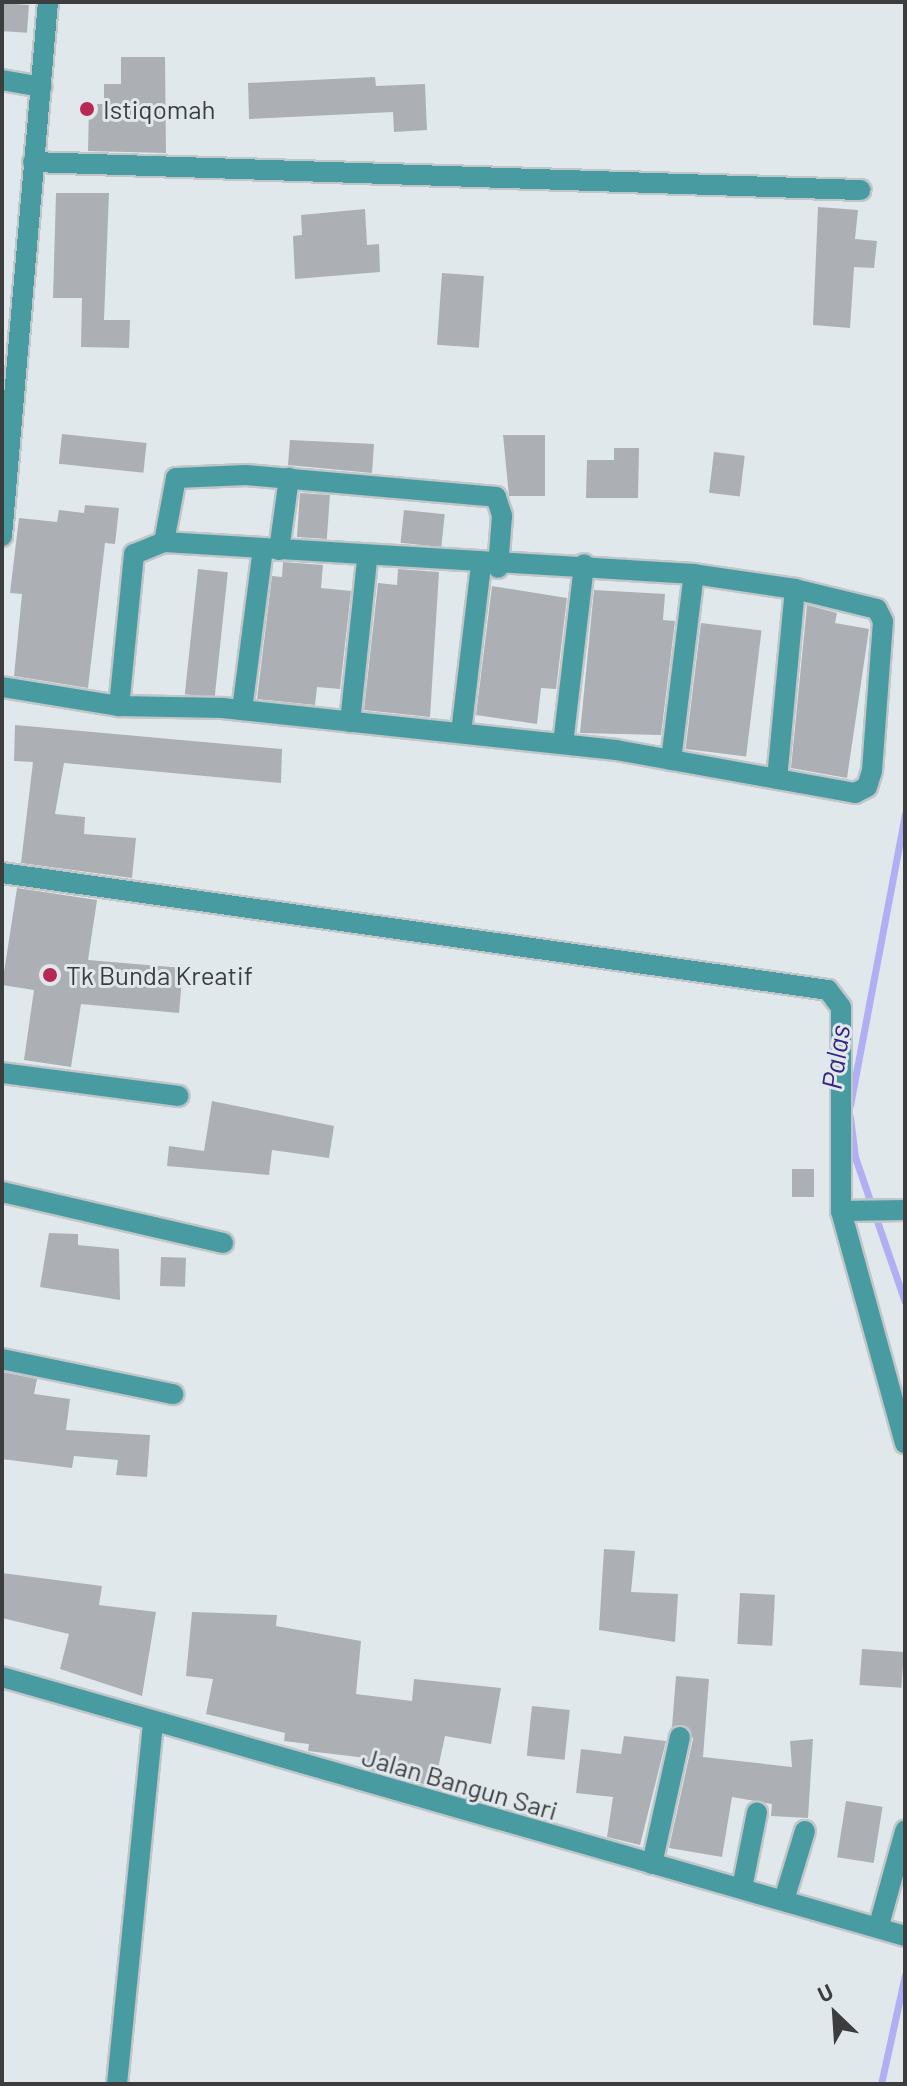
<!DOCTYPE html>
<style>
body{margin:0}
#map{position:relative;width:907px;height:2086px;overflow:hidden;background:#e1e8eb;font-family:Barlow,sans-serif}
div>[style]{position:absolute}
.stream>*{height:7px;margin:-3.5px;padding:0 3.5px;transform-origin:3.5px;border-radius:3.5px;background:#b0aff3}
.building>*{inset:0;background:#acb0b5;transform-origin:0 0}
.roads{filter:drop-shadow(2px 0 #c0c6c9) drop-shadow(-2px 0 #c0c6c9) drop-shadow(0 2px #c0c6c9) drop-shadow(0 -2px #c0c6c9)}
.minor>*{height:20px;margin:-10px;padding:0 10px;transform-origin:10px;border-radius:10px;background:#489ca1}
.dots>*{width:22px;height:22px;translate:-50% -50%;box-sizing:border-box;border:4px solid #e1e8eb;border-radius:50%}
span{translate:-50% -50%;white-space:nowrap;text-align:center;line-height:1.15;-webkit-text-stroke:6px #e1e8eb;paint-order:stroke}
.poi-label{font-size:26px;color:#3b3d3f}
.left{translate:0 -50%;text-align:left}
.street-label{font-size:26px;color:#3b3d3f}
.water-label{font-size:28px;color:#362482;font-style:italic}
.frame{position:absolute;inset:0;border:4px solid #3b3d3f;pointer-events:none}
.north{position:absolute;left:795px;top:1974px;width:80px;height:80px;-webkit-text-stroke:6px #e1e8eb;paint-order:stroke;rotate:335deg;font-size:22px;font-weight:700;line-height:32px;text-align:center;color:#3b3d3f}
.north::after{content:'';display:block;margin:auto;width:28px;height:36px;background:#3b3d3f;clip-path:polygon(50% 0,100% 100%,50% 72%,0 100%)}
</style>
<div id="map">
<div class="stream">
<div style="left:850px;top:1105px;width:297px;rotate:-79.3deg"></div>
<div style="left:850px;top:1117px;width:40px;rotate:82.9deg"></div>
<div style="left:855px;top:1157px;width:153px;rotate:71deg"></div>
<div style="left:881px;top:2084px;width:112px;rotate:-77.6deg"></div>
</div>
<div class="building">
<div style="left:2px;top:3px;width:27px;height:28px;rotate:4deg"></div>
<div style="clip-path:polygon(121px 57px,165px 57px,166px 153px,88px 151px,89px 104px,104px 104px,104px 84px,121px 84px)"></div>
<div style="clip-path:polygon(375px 77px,376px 86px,425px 84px,427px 130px,394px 132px,393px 112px,249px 119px,248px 83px)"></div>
<div style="clip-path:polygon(56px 193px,109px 193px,104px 320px,130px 320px,129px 348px,81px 347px,82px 298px,53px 298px)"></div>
<div style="clip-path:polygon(818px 207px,858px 210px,855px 239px,877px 241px,874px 268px,854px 267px,850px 328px,813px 325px)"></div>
<div style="clip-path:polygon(365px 209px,367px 245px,379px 244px,380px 272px,295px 279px,293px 236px,302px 235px,301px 215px)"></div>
<div style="left:442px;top:273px;width:42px;height:72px;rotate:4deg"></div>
<div style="left:62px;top:434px;width:85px;height:30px;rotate:6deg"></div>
<div style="clip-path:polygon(503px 435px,545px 435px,545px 496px,509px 496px)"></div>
<div style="clip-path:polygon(290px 440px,374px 444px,372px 473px,288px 465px)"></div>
<div style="clip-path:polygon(614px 448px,639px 448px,638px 498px,586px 498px,587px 460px,614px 460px)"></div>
<div style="left:714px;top:452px;width:31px;height:41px;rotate:7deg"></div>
<div style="left:300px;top:493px;width:30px;height:44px;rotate:4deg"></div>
<div style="clip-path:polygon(85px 505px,119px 508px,115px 544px,105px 543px,88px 688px,14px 676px,22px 594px,10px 593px,19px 518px,57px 522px,59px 510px,84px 513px)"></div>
<div style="left:404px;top:510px;width:41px;height:33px;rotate:6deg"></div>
<div style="clip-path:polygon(283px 562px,323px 565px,321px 588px,351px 591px,340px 689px,317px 687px,315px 705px,257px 699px,272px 576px,282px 577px)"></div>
<div style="left:198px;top:569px;width:30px;height:126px;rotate:6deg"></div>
<div style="clip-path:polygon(398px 569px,439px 572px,430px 717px,364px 710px,378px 583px,397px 585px)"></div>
<div style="clip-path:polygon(492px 586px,567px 598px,556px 689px,541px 688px,537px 724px,476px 715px)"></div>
<div style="clip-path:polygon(594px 590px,665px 594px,663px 620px,675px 621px,661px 735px,580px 733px)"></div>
<div style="clip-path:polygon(807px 605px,837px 613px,835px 623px,869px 629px,847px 778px,791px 768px)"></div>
<div style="left:701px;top:623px;width:61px;height:127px;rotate:7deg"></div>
<div style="clip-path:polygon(15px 725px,282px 749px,281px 783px,64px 763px,55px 814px,85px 817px,84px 834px,136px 838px,132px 878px,21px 863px,33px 762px,14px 761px)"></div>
<div style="clip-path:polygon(17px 888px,97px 900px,88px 960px,183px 968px,179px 1013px,81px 1004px,71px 1067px,24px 1060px,34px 990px,2px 985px)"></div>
<div style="clip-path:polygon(212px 1101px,334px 1126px,329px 1158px,272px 1150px,269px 1175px,167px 1166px,169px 1146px,204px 1151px)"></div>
<div style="left:792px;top:1169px;width:22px;height:28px"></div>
<div style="clip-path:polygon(49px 1233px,78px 1234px,78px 1245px,119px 1249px,120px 1300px,40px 1287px)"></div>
<div style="left:161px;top:1257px;width:25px;height:29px;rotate:2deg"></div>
<div style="clip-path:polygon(2px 1372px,37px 1379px,34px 1394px,70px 1399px,66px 1430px,150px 1435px,147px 1477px,116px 1475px,118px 1460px,74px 1456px,72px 1468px,2px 1459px)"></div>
<div style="clip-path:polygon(604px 1549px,635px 1551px,631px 1592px,678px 1594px,675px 1642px,599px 1630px)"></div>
<div style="clip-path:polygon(2px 1573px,102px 1586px,99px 1605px,156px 1612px,142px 1696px,60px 1669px,69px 1634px,2px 1618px)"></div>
<div style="left:740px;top:1593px;width:35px;height:51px;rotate:3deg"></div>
<div style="clip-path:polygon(192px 1612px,277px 1615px,276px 1626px,361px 1641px,356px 1694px,412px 1701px,414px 1679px,501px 1688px,491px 1744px,445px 1736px,434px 1787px,365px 1768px,366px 1758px,308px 1751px,309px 1744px,284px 1741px,285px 1733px,206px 1714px,213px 1679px,186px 1676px)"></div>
<div style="left:862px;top:1649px;width:42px;height:36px;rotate:4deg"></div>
<div style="clip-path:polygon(676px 1676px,709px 1679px,703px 1757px,792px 1767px,790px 1741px,813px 1739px,808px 1818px,771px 1816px,772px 1804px,732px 1797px,722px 1857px,669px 1848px,693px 1739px,688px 1727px,672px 1727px)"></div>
<div style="left:532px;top:1706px;width:38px;height:50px;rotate:6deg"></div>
<div style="clip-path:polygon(624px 1736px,666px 1741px,640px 1845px,607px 1837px,613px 1797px,576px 1793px,581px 1749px,621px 1754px)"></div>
<div style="left:846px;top:1801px;width:37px;height:57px;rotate:9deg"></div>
</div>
<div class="roads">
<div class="minor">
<div style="left:2px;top:80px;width:40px;rotate:10deg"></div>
<div style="left:33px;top:162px;width:828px;rotate:1.94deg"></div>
<div style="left:2px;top:536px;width:536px;rotate:-85.08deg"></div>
<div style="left:164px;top:542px;width:65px;rotate:-79.4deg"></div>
<div style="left:176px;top:478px;width:70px;rotate:-2.5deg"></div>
<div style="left:246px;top:475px;width:251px;rotate:5deg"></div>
<div style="left:496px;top:497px;width:20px;rotate:72deg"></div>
<div style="left:502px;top:516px;width:52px;rotate:94.4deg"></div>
<div style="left:279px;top:550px;width:73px;rotate:-82.1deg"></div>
<div style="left:2px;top:687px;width:119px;rotate:9.2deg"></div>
<div style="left:119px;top:706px;width:104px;rotate:1.1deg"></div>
<div style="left:223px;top:708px;width:395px;rotate:6.1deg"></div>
<div style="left:616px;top:750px;width:243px;rotate:10.2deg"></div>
<div style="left:855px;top:793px;width:13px;rotate:-27deg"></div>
<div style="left:867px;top:787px;width:17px;rotate:-73deg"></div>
<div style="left:872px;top:771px;width:150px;rotate:-85.8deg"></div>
<div style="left:883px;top:621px;width:13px;rotate:-117deg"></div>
<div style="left:877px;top:609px;width:84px;rotate:-166.3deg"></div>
<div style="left:795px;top:589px;width:102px;rotate:-171.6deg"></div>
<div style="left:694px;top:574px;width:531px;rotate:-176.54deg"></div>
<div style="left:164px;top:542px;width:32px;rotate:158deg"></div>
<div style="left:134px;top:554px;width:153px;rotate:95.6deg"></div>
<div style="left:242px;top:710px;width:163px;rotate:-82.6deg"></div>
<div style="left:350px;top:722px;width:164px;rotate:-84deg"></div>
<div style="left:461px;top:733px;width:168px;rotate:-83.2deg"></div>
<div style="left:563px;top:744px;width:181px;rotate:-83.3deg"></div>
<div style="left:671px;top:760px;width:187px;rotate:-83deg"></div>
<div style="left:777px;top:779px;width:191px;rotate:-84.6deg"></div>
<div style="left:2px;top:873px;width:834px;rotate:8.06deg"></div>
<div style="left:828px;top:990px;width:21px;rotate:53deg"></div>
<div style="left:841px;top:1007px;width:204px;rotate:90deg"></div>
<div style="left:841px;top:1211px;width:241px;rotate:74.6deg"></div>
<div style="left:2px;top:1073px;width:178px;rotate:7.4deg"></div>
<div style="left:2px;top:1192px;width:227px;rotate:13deg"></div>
<div style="left:841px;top:1211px;width:64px;rotate:-0.9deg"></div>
<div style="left:2px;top:1359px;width:175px;rotate:11.6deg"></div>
<div style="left:2px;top:1677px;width:939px;rotate:16deg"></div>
<div style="left:652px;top:1864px;width:130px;rotate:-77.6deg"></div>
<div style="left:742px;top:1888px;width:77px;rotate:-78.8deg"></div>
<div style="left:784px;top:1900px;width:72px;rotate:-73.1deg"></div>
<div style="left:879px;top:1925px;width:98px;rotate:-74.5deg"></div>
<div style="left:117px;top:2084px;width:363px;rotate:-84.3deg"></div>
</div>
</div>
<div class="dots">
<div style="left:87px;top:109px;background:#b72855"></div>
<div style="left:50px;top:975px;background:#b72855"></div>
</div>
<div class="poi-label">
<span class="left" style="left:103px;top:109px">Istiqomah</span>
<span class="left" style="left:66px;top:975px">Tk Bunda Kreatif</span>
</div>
<div class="street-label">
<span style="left:460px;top:1783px;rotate:16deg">Jalan Bangun Sari</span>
</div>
<div class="water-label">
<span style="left:835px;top:1057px;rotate:-82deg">Palas</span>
</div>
<div class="frame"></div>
<div class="north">U</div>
</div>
